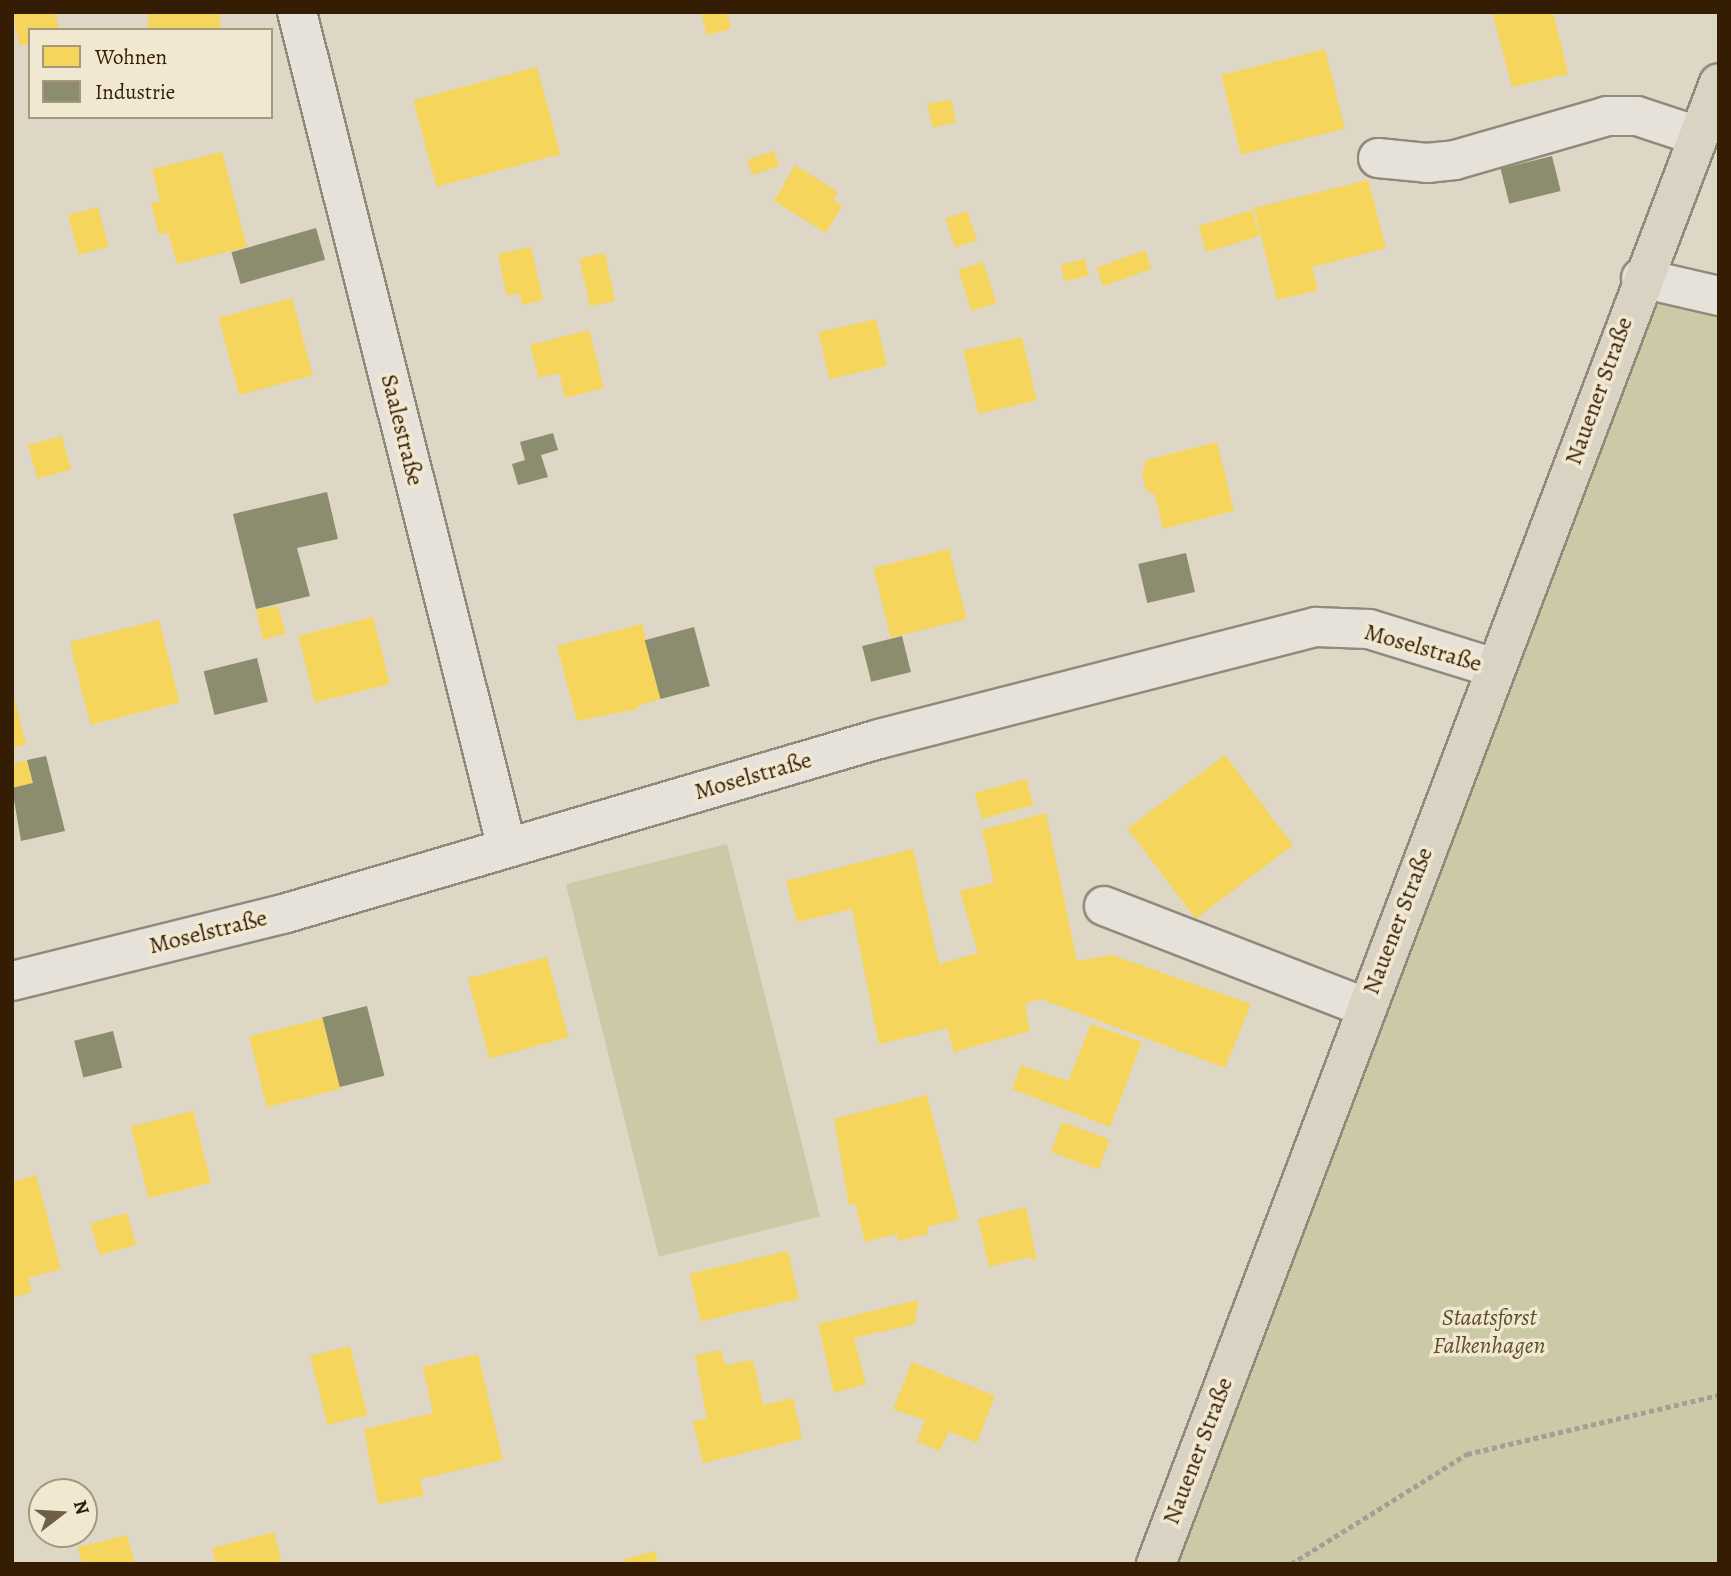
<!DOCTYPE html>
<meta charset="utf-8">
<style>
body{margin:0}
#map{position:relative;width:1731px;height:1576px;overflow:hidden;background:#dfd7c5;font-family:Alegreya,serif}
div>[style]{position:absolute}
.green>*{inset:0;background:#ccc9a6;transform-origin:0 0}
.homes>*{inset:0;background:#f6d55c;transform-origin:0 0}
.industry>*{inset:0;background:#8c8c6e;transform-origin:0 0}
.path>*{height:4.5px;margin-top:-2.25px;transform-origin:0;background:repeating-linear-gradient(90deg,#a49e95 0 5px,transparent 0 8.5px)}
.roads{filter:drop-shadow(2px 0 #91897c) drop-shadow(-2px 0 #91897c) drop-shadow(0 2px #91897c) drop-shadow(0 -2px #91897c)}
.minor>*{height:38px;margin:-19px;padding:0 19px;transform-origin:19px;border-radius:19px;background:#e6e2d9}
.major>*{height:38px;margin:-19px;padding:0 19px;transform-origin:19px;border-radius:19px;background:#dad2c3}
span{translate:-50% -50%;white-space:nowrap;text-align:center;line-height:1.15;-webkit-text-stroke:7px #f1e8d2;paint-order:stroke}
.street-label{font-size:24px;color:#351d03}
.park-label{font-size:24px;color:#5e4d2c;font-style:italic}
.frame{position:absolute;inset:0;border:14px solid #351d03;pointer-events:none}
.legend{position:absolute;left:28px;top:28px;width:245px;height:91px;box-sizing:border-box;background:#f1e8d2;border:2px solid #a6977f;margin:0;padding:9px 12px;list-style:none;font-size:21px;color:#351d03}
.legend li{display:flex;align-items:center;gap:14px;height:35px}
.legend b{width:35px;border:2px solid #a6977f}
.north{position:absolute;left:28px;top:1478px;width:70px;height:70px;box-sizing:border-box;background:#f1e8d2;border:2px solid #a6977f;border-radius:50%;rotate:73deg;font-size:19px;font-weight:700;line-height:28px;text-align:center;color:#351d03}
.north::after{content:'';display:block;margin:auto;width:24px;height:32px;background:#705e47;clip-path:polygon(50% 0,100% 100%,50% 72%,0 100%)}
</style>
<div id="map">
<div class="green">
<div style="clip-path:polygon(1641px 278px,1719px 296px,1719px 1564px,1156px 1564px)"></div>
<div style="left:727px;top:844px;width:384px;height:166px;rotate:76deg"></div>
</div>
<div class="homes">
<div style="clip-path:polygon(12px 12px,55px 12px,59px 30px,30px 30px,30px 43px,20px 46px)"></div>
<div style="left:148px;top:12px;width:72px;height:18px"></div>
<div style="clip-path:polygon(701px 12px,727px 12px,731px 29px,707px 35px)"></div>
<div style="clip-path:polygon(1492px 12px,1553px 12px,1568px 74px,1512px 87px)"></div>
<div style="left:1325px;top:49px;width:82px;height:107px;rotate:76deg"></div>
<div style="left:537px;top:67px;width:90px;height:128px;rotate:75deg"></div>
<div style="left:951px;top:99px;width:24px;height:24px;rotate:78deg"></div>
<div style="left:774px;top:151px;width:16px;height:28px;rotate:72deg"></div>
<div style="clip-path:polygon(222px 152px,247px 247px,177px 264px,168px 232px,159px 235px,151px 204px,160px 201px,152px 169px)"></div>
<div style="clip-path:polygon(795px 165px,838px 192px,833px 199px,842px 206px,826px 233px,774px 201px)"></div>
<div style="clip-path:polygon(1368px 180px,1386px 248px,1312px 267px,1318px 290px,1277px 300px,1254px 208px)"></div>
<div style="left:98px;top:207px;width:41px;height:31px;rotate:75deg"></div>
<div style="left:1252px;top:210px;width:27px;height:56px;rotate:73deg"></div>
<div style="left:967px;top:211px;width:31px;height:23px;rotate:71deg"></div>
<div style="clip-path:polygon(531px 247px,543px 300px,522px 305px,519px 293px,507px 296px,498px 254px)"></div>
<div style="left:1145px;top:250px;width:20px;height:52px;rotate:70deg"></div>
<div style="left:605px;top:253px;width:49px;height:26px;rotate:78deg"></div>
<div style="left:1085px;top:259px;width:17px;height:25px;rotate:77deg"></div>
<div style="left:983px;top:262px;width:43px;height:26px;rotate:72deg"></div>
<div style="left:292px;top:298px;width:80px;height:76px;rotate:75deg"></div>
<div style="left:876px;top:319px;width:48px;height:59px;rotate:77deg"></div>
<div style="clip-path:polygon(589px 330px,604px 388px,565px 398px,559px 373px,539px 378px,530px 345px)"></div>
<div style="left:1022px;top:337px;width:65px;height:60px;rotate:77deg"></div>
<div style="left:62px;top:436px;width:35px;height:35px;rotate:75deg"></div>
<div style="clip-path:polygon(1217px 442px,1234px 511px,1163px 529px,1155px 495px,1146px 490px,1142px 473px,1146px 460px)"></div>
<div style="left:949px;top:549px;width:72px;height:78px;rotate:76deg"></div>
<div style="clip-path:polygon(278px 606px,286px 633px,263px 640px,256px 609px)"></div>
<div style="left:373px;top:617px;width:69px;height:77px;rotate:76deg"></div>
<div style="left:159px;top:620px;width:85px;height:92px;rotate:76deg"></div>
<div style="clip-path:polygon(642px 624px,661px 699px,638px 706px,638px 709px,577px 721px,557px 646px)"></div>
<div style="clip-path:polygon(12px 690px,26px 744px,12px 748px)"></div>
<div style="left:1225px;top:755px;width:113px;height:122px;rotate:53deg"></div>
<div style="clip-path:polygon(27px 760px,33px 783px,12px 788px,12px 764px)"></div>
<div style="left:1026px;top:779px;width:27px;height:53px;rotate:75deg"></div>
<div style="clip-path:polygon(1046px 813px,1077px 961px,1112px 955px,1251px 1004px,1225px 1068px,1041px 999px,1025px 1004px,1030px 1031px,954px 1052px,947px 1028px,879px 1044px,852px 909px,797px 922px,786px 881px,913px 849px,939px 964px,978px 953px,960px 891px,994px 882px,982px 830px)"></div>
<div style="left:547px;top:957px;width:83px;height:82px;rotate:75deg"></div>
<div style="left:323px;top:1018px;width:73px;height:76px;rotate:76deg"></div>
<div style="clip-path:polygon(1091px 1024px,1142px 1042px,1110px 1127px,1012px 1089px,1021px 1065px,1068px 1081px)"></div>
<div style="clip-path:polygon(927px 1095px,959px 1219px,927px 1227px,928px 1234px,898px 1241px,897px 1234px,865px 1242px,855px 1203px,849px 1205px,834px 1119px)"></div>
<div style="left:193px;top:1111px;width:74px;height:64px;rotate:76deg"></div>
<div style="left:1062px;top:1122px;width:51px;height:32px;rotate:20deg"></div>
<div style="clip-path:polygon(36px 1175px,61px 1269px,28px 1278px,32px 1292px,12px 1298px,12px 1182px)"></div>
<div style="clip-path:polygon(1026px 1207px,1037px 1261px,1029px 1257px,989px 1267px,978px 1219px)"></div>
<div style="left:127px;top:1213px;width:33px;height:38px;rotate:74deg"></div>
<div style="left:788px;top:1251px;width:49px;height:101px;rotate:77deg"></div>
<div style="clip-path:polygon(918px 1300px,915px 1324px,854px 1338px,866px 1384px,834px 1393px,818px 1324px)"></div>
<div style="left:350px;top:1346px;width:71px;height:41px;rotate:76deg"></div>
<div style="clip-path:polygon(721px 1350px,725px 1365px,753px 1360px,763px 1405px,793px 1398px,802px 1439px,703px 1463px,693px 1421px,707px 1418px,695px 1355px)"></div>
<div style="clip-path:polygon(478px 1354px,503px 1460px,420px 1479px,424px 1496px,378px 1504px,364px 1429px,433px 1413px,423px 1367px)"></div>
<div style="clip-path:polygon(912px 1362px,995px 1396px,977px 1443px,949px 1431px,940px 1451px,917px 1442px,925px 1420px,893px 1409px)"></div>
<div style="clip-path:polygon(274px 1532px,282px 1564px,216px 1564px,212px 1548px)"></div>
<div style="clip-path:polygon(127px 1535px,135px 1564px,82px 1564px,78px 1547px)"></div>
<div style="clip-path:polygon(655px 1551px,659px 1564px,626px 1564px,624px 1559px)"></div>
</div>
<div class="industry">
<div style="left:1552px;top:156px;width:36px;height:53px;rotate:76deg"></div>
<div style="left:316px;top:228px;width:33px;height:88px;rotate:74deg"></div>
<div style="clip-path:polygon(553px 433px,558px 450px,541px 455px,548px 477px,518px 485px,512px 464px,525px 460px,520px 442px)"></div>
<div style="clip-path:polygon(327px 492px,338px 539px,297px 548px,310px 596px,256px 609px,233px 514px)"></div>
<div style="left:1186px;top:553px;width:40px;height:49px;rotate:77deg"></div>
<div style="left:694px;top:627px;width:61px;height:51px;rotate:75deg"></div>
<div style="left:902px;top:636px;width:37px;height:41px;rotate:76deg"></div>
<div style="left:257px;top:658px;width:45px;height:55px;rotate:76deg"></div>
<div style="clip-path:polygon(46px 756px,65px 831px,21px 841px,12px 788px,33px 783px,27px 760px)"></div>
<div style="left:367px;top:1006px;width:72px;height:46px;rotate:76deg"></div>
<div style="left:113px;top:1031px;width:38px;height:40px;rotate:76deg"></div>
</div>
<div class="path">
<div style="left:1291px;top:1564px;width:208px;rotate:-32deg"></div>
<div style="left:1467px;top:1454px;width:259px;rotate:-13.2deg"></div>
</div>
<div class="roads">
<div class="minor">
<div style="left:297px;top:12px;width:862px;rotate:75.9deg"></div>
<div style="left:1378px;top:158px;width:49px;rotate:5.8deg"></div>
<div style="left:1427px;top:163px;width:28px;rotate:-6deg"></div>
<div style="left:1455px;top:160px;width:158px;rotate:-16.1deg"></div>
<div style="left:1607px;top:116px;width:30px"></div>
<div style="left:1637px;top:116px;width:64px;rotate:18.2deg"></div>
<div style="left:1641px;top:278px;width:80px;rotate:13deg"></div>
<div style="left:1104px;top:906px;width:280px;rotate:21.2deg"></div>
<div style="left:12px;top:981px;width:279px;rotate:-13.9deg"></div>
<div style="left:283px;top:914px;width:621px;rotate:-16.36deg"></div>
<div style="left:879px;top:739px;width:451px;rotate:-14.4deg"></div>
<div style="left:1316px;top:627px;width:53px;rotate:2.2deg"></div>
<div style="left:1369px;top:629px;width:132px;rotate:17.2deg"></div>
</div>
<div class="major">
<div style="left:1156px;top:1564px;width:1584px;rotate:-69.19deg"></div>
</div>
</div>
<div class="street-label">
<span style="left:1599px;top:391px;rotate:-70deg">Nauener Straße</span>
<span style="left:402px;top:430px;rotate:76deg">Saalestraße</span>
<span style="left:1423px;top:648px;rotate:16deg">Moselstraße</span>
<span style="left:753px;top:776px;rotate:-16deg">Moselstraße</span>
<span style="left:1398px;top:921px;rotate:-69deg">Nauener Straße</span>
<span style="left:208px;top:932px;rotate:-14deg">Moselstraße</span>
<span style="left:1198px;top:1451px;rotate:-69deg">Nauener Straße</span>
</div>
<div class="park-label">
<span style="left:1489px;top:1332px">Staatsforst<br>Falkenhagen</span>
</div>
<div class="frame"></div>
<ul class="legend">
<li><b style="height:19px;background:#f6d55c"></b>Wohnen</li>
<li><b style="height:19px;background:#8c8c6e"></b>Industrie</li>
</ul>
<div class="north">N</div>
</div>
